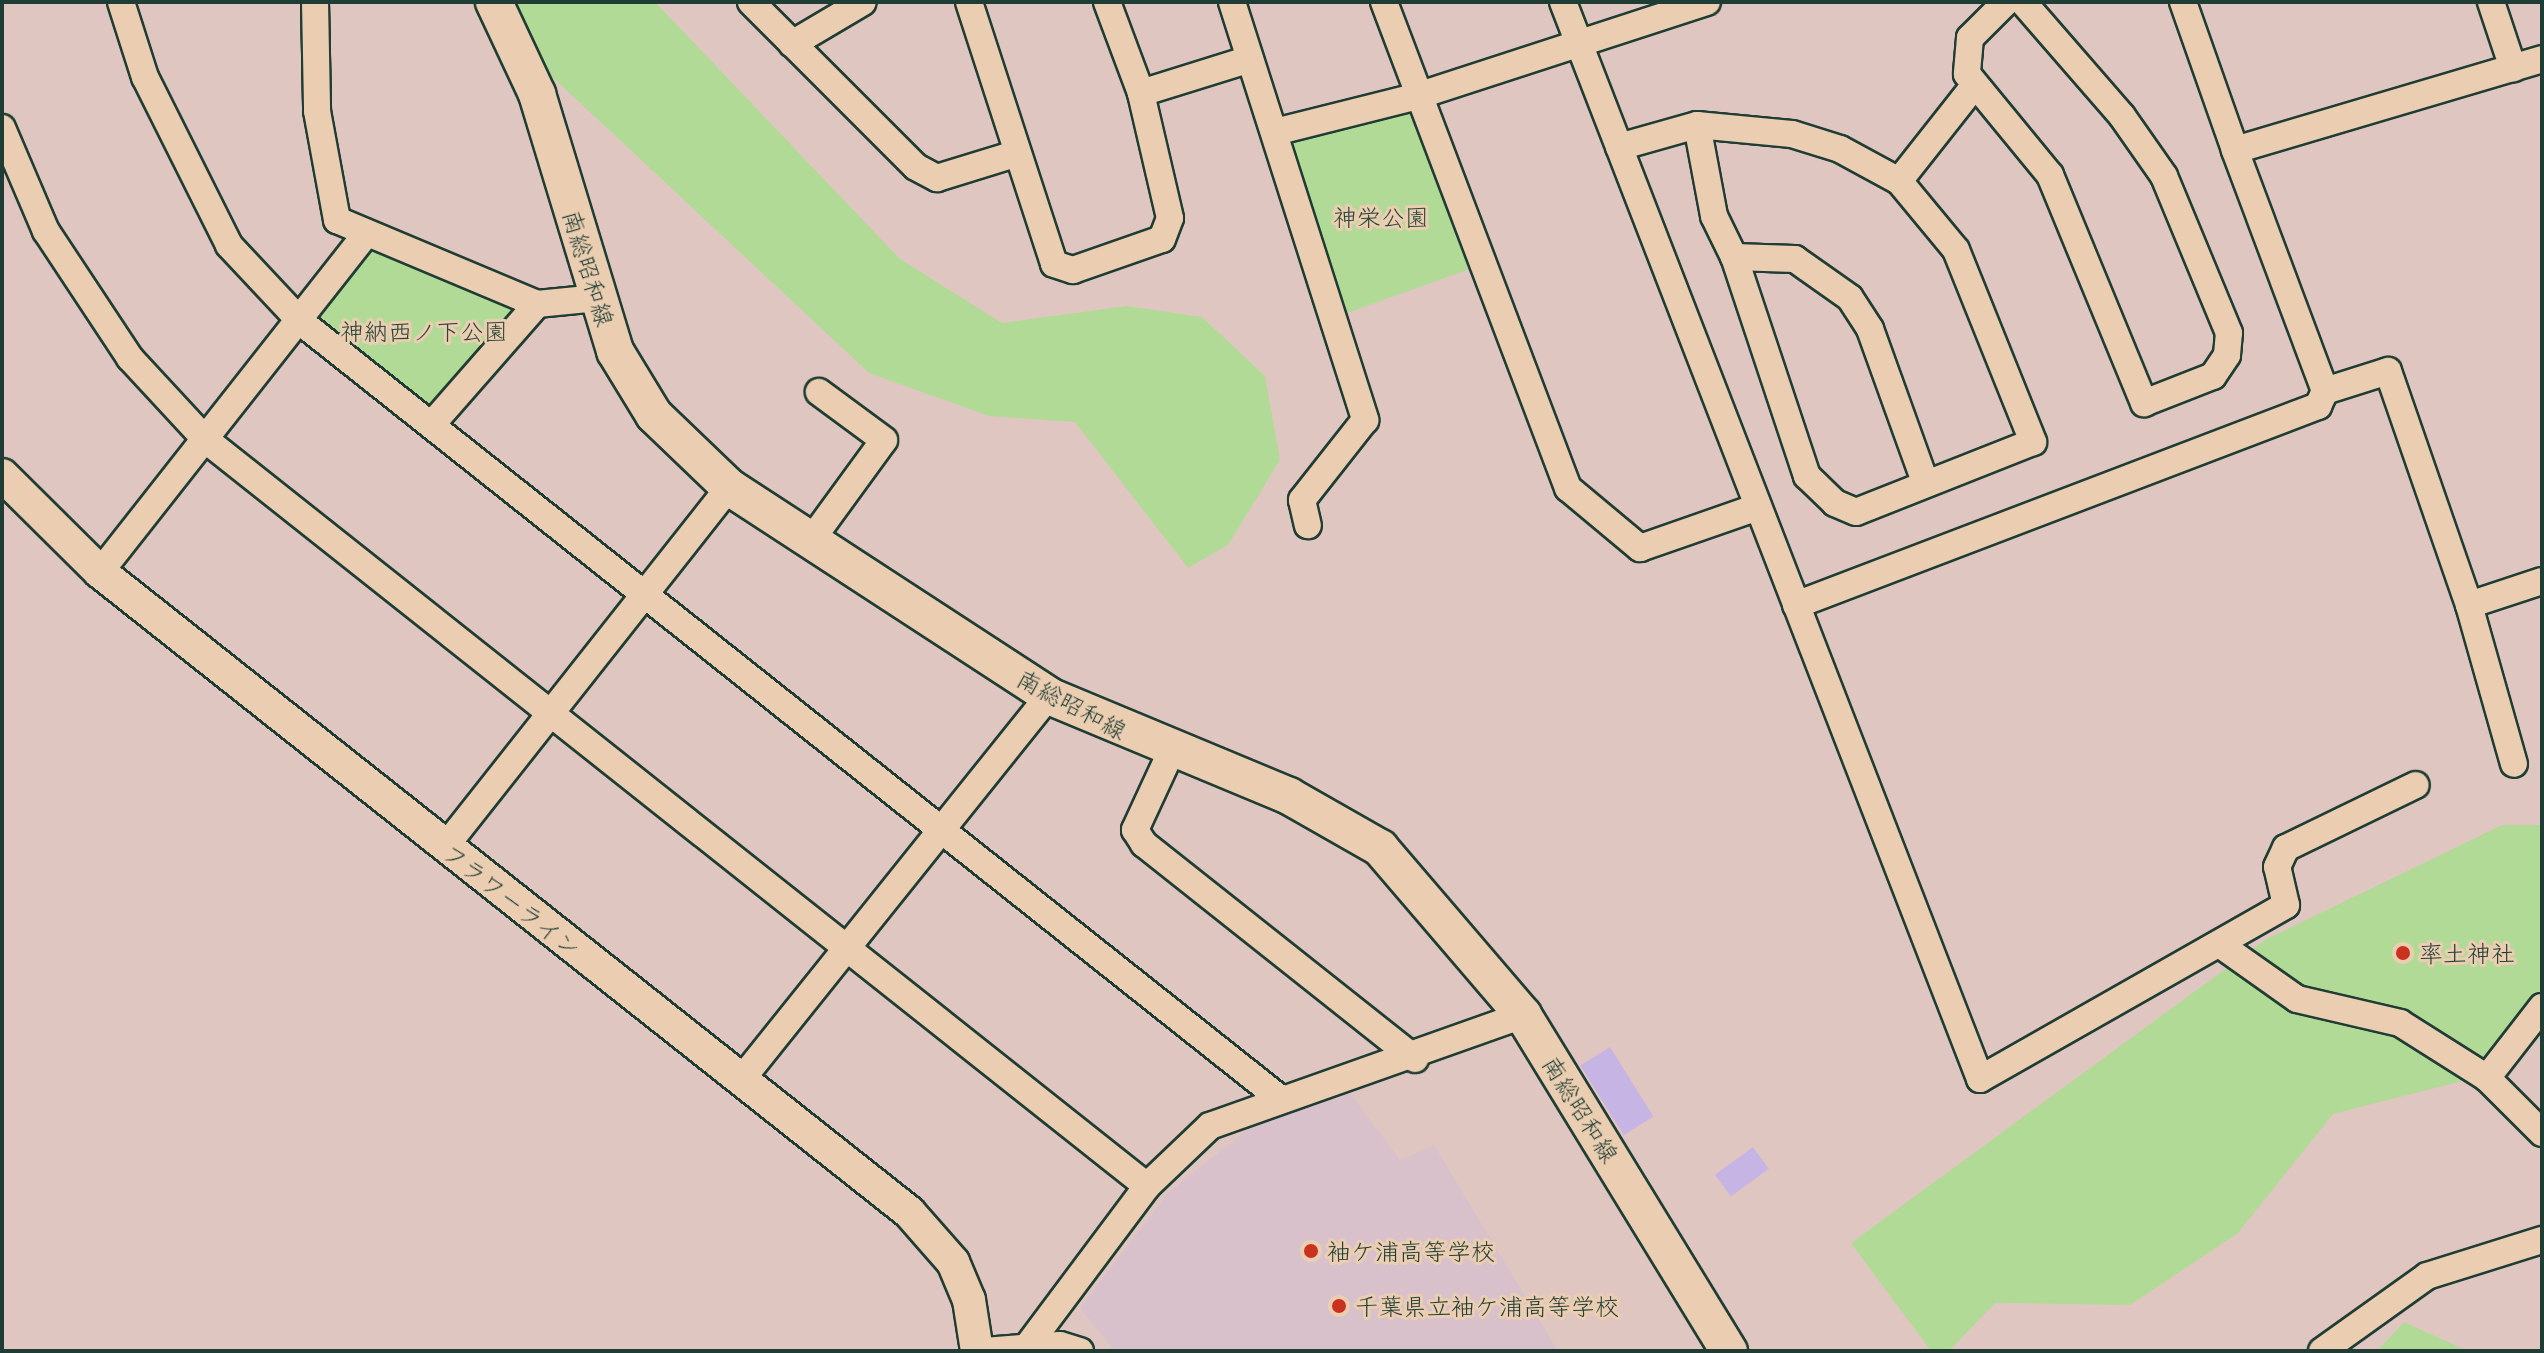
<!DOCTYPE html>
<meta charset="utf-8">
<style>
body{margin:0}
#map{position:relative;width:2544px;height:1353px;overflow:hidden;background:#e0c6c0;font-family:"Playpen Sans","Klee One",sans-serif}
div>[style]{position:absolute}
.built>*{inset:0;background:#d8c1cb}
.green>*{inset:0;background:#b2da97}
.building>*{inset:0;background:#c6b4e4;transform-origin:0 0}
.roads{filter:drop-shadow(2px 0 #1f3d34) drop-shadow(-2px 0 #1f3d34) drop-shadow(0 2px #1f3d34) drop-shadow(0 -2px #1f3d34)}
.minor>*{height:26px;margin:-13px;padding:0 13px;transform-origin:13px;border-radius:13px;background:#ebceb1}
.tertiary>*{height:32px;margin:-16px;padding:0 16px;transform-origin:16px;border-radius:16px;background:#ebceb1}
.secondary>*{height:36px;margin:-18px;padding:0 18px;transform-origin:18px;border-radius:18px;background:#ebceb1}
.dots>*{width:22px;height:22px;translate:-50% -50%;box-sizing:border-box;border:4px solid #ebceb1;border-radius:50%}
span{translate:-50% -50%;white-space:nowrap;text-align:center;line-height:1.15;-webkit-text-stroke:6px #ebceb1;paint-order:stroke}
.park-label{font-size:24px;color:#264539}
.street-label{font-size:24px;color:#1f3d34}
.poi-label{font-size:24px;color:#1f3d34}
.left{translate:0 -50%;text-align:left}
.frame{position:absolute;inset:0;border:4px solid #1f3d34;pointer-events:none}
</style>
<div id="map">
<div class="built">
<div style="clip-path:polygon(1350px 1093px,1400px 1160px,1434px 1145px,1558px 1351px,1115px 1351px,1080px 1308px,1168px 1193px,1248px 1129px)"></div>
</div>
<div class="green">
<div style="clip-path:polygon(503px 2px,655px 2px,900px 259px,1002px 323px,1127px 306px,1202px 317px,1265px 376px,1280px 460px,1228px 545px,1188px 568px,1075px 422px,989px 416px,869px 373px,547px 72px)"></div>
<div style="clip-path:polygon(1414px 97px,1481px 265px,1333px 318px,1275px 132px)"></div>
<div style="clip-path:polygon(368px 248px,521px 308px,432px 410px,315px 320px)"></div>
<div style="clip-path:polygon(2502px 825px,2542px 825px,2542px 998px,2466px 1080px,2333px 1114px,2238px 1233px,2130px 1305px,1995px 1303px,1949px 1351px,1931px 1351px,1851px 1243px,2265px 940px)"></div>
<div style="clip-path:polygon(2404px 1322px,2468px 1351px,2377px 1351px)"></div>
</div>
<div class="building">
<div style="left:1610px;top:1047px;width:82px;height:35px;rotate:58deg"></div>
<div style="left:1753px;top:1147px;width:27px;height:47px;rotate:54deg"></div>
</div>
<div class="roads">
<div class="minor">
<div style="left:121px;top:2px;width:79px;rotate:72.3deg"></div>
<div style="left:145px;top:77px;width:188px;rotate:63.4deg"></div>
<div style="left:229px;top:245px;width:105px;rotate:46.9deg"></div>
<div style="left:301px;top:322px;width:1247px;rotate:38.42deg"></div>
<div style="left:315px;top:2px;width:109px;rotate:88.9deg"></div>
<div style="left:317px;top:111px;width:111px;rotate:79.6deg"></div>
<div style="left:337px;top:220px;width:217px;rotate:22.8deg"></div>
<div style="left:537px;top:304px;width:61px;rotate:-5.6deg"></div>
<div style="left:751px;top:2px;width:233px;rotate:45deg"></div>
<div style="left:916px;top:167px;width:24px;rotate:28deg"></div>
<div style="left:937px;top:178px;width:82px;rotate:-17.1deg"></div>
<div style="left:969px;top:2px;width:275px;rotate:72deg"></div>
<div style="left:1054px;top:264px;width:20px;rotate:18deg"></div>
<div style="left:1073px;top:270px;width:94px;rotate:-19.2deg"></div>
<div style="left:1162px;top:239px;width:22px;rotate:-69deg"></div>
<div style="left:1170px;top:218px;width:128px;rotate:-103.1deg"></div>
<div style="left:1141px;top:93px;width:97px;rotate:-110.5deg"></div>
<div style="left:1232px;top:2px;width:439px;rotate:72.3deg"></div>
<div style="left:1365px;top:420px;width:102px;rotate:128.2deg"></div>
<div style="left:1302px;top:500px;width:26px;rotate:77deg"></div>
<div style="left:1384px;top:2px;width:520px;rotate:69.26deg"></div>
<div style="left:1568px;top:488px;width:94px;rotate:39.8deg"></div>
<div style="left:1640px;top:548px;width:125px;rotate:-19.2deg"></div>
<div style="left:1563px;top:2px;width:1155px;rotate:68.83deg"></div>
<div style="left:1980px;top:1079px;width:352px;rotate:-29.6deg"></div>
<div style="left:2286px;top:905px;width:39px;rotate:-103deg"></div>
<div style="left:2277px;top:867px;width:21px;rotate:-65deg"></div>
<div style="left:2286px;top:848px;width:144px;rotate:-25.9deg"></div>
<div style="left:2006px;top:2px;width:51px;rotate:135deg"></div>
<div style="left:1970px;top:38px;width:36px;rotate:95deg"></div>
<div style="left:1967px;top:74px;width:131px;rotate:50.6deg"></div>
<div style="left:2050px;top:175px;width:247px;rotate:67.6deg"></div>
<div style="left:2144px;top:403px;width:74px;rotate:-21.4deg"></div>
<div style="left:2213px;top:376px;width:25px;rotate:-56deg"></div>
<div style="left:2227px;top:355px;width:22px;rotate:-85deg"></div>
<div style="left:2229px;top:333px;width:170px;rotate:-112.5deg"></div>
<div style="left:2164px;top:176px;width:73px;rotate:-125deg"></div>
<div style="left:2122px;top:116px;width:151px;rotate:-131deg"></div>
<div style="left:2183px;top:2px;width:157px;rotate:70.6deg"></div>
<div style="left:2235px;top:150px;width:320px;rotate:-16.5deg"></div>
<div style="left:2491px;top:2px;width:70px;rotate:71.6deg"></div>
<div style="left:792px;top:44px;width:82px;rotate:-30.6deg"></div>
<div style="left:1141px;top:93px;width:114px;rotate:-17.3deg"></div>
<div style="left:1697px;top:125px;width:93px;rotate:79.4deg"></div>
<div style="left:1714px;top:216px;width:46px;rotate:64deg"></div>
<div style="left:1734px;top:257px;width:61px;rotate:1.9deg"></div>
<div style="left:1795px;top:259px;width:67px;rotate:35.3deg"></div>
<div style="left:1850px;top:298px;width:37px;rotate:57deg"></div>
<div style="left:1870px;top:329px;width:163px;rotate:70.2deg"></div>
<div style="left:2px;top:128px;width:112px;rotate:66.9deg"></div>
<div style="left:46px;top:231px;width:152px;rotate:56.5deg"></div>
<div style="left:130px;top:358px;width:112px;rotate:47.2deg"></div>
<div style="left:206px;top:440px;width:1201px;rotate:38.41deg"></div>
<div style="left:1275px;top:132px;width:143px;rotate:-14.1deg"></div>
<div style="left:1414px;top:97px;width:308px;rotate:-18deg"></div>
<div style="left:1619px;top:147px;width:81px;rotate:-15.8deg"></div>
<div style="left:1697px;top:125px;width:95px;rotate:5.4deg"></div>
<div style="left:1792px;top:134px;width:50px;rotate:17.4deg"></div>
<div style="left:1840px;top:149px;width:67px;rotate:28.5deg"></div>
<div style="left:1899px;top:181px;width:89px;rotate:50.4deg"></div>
<div style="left:1956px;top:250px;width:207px;rotate:68.1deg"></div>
<div style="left:2033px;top:442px;width:190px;rotate:158.4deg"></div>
<div style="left:1856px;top:512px;width:23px;rotate:-157deg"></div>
<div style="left:1835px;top:503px;width:39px;rotate:-136deg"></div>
<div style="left:1807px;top:476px;width:231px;rotate:-108.4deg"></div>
<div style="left:1899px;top:181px;width:121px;rotate:-51.7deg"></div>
<div style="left:2325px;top:391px;width:66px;rotate:-17.6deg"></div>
<div style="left:2388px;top:371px;width:248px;rotate:70.9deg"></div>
<div style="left:2469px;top:605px;width:77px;rotate:-18.2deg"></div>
<div style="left:433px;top:423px;width:158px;rotate:-48.8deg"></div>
<div style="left:809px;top:543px;width:127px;rotate:-53.9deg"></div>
<div style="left:884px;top:440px;width:81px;rotate:-143.6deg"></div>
<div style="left:100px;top:572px;width:427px;rotate:-51.8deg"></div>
<div style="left:1796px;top:605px;width:559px;rotate:-20.87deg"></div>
<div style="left:2318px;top:406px;width:17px;rotate:-65deg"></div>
<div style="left:2325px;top:391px;width:257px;rotate:-110.5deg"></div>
<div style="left:2469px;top:605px;width:165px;rotate:74.2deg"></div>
<div style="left:1171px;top:752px;width:86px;rotate:114.8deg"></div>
<div style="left:1135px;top:830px;width:17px;rotate:57deg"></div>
<div style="left:1144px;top:844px;width:346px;rotate:38.4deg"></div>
<div style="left:445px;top:847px;width:459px;rotate:-51.7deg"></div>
<div style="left:2222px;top:946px;width:92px;rotate:35.2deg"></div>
<div style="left:2297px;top:999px;width:106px;rotate:13.1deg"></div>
<div style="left:2400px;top:1023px;width:103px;rotate:32.3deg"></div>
<div style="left:2542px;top:1007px;width:90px;rotate:127.8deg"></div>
<div style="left:2487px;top:1078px;width:78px;rotate:45deg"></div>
<div style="left:741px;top:1080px;width:492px;rotate:-51.3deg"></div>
<div style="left:1026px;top:1348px;width:202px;rotate:-53.2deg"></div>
<div style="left:1147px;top:1186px;width:87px;rotate:-43.6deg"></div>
<div style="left:1210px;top:1126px;width:332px;rotate:-19.5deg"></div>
<div style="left:984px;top:1351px;width:76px;rotate:-4.5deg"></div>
<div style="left:1060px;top:1345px;width:21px;rotate:17deg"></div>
<div style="left:2322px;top:1351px;width:129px;rotate:-35.5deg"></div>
<div style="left:2427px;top:1276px;width:121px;rotate:-17.4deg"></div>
</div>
<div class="tertiary">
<div style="left:2px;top:475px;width:138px;rotate:44.7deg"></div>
<div style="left:100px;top:572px;width:1032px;rotate:38.35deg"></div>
<div style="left:909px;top:1212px;width:67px;rotate:48.7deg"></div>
<div style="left:953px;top:1262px;width:41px;rotate:67.2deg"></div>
<div style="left:969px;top:1300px;width:52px;rotate:81.1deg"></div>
</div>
<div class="secondary">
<div style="left:494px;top:2px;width:102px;rotate:64.9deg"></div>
<div style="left:537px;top:94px;width:269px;rotate:73.1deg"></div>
<div style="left:615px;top:351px;width:75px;rotate:58.6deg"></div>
<div style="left:654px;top:415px;width:104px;rotate:43.8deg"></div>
<div style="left:729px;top:487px;width:382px;rotate:33.1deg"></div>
<div style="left:1049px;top:696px;width:260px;rotate:22.6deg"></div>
<div style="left:1289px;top:796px;width:105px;rotate:29.7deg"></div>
<div style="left:1380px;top:848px;width:220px;rotate:49.4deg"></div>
<div style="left:1523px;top:1015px;width:394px;rotate:58.5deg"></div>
</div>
</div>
<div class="dots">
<div style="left:2403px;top:953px;background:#c8321e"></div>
<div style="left:1311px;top:1251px;background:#c8321e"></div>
<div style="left:1339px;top:1306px;background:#c8321e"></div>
</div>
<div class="park-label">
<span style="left:1381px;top:217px">神栄公園</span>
<span style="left:424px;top:331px">神納西ノ下公園</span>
</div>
<div class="street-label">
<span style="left:589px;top:268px;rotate:73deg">南総昭和線</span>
<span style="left:1072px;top:704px;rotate:28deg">南総昭和線</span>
<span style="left:512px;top:900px;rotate:38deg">フラワーライン</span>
<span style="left:1581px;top:1109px;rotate:58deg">南総昭和線</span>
</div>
<div class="poi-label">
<span class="left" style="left:2419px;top:953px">率土神社</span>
<span class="left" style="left:1327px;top:1251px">袖ケ浦高等学校</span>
<span class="left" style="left:1355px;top:1306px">千葉県立袖ケ浦高等学校</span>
</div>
<div class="frame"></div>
</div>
